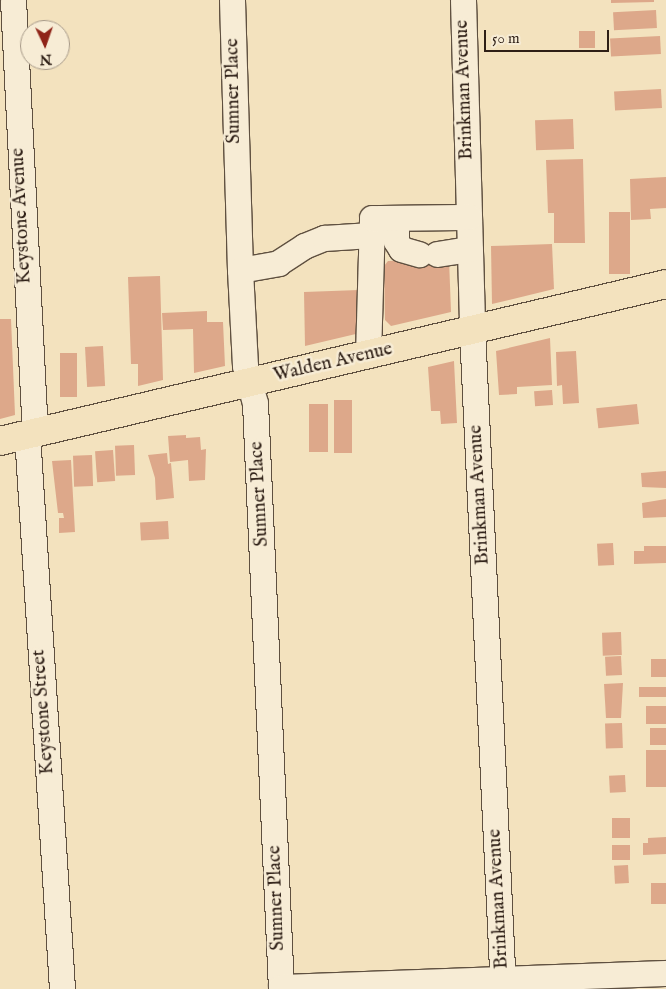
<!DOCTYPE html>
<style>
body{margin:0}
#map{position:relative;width:666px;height:989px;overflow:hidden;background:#f3e2be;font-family:"IM FELL English",serif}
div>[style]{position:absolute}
.building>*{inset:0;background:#dda88a;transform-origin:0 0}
.roads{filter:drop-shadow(1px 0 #5f5040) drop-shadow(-1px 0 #5f5040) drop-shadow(0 1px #5f5040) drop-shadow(0 -1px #5f5040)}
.minor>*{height:25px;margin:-12.5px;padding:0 12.5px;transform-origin:12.5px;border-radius:12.5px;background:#f7ecd5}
.major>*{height:28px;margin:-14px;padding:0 14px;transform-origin:14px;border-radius:14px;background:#f3e2be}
span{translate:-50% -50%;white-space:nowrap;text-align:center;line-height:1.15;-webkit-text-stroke:5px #f7ecd5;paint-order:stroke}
.street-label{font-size:19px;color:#2e1f16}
.north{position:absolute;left:20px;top:20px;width:50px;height:50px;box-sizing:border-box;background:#f7ecd5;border:1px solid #a79a89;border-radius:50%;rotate:177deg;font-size:14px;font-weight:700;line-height:20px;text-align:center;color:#2e1f16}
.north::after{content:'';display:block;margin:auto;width:18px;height:22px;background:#8f2418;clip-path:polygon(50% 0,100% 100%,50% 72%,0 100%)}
.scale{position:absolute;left:484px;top:30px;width:125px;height:22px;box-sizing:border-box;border:2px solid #2e1f16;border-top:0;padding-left:6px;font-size:15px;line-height:18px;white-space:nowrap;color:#2e1f16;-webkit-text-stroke:4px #f7ecd5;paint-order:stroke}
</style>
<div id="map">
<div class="building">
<div style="clip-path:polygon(611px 0,654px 0,654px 2px,611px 3px)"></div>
<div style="left:656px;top:10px;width:18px;height:43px;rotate:87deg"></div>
<div style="left:579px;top:31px;width:16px;height:17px"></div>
<div style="left:660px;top:36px;width:18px;height:50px;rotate:87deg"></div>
<div style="left:661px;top:89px;width:19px;height:47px;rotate:87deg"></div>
<div style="left:573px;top:119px;width:30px;height:38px;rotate:88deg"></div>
<div style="clip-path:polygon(583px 159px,585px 243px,554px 243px,554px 213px,548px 213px,546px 160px)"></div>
<div style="clip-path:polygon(666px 177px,666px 208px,650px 209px,651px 219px,631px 220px,630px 179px)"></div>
<div style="left:609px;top:212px;width:21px;height:62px"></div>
<div style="clip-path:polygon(552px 244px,554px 289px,492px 304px,491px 246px)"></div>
<div style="clip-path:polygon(449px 259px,451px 312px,391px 326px,385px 320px,384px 266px,388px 261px)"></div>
<div style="clip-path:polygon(160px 276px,163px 380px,138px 386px,138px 364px,131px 364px,128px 277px)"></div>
<div style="clip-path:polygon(359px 290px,360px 333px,305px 346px,304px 292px)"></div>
<div style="clip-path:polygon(207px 311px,207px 322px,223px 322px,225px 366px,194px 373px,193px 329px,163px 330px,162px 313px)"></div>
<div style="clip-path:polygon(0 319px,11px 319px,15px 415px,0 419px)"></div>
<div style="clip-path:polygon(550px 338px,552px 385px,517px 387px,517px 394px,499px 395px,496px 351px)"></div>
<div style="left:103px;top:346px;width:40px;height:18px;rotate:87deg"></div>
<div style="clip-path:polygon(576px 351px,579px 403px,563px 404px,562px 385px,557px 386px,556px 352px)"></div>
<div style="left:60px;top:353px;width:17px;height:44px"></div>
<div style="clip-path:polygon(454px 361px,457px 423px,441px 424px,440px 411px,431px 411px,428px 367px)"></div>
<div style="left:552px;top:390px;width:15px;height:18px;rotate:86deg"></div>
<div style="left:334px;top:400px;width:18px;height:53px"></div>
<div style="left:309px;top:404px;width:19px;height:48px"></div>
<div style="left:637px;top:404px;width:20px;height:41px;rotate:84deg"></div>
<div style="clip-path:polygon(186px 435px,186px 438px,200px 437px,201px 450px,206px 449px,205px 480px,189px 481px,188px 460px,170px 462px,168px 436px)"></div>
<div style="left:134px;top:445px;width:30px;height:19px;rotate:88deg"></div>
<div style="left:113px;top:450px;width:31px;height:18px;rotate:86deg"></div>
<div style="clip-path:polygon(167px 453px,168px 464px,171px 463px,174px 498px,156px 500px,155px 478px,148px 455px)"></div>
<div style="left:92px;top:455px;width:31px;height:19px;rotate:88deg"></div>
<div style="clip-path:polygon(71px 460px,75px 532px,59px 533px,59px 518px,64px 518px,63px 513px,58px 513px,52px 461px)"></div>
<div style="clip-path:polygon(666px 471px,666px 488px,642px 487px,641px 473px)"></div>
<div style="clip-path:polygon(666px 499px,666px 517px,643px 518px,642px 503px)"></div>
<div style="left:168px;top:521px;width:18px;height:28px;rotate:87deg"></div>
<div style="left:613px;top:543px;width:22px;height:16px;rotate:87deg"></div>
<div style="clip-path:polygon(644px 546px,666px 546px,666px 563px,634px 564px,634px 551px,644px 551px)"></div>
<div style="left:621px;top:632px;width:23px;height:19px;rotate:88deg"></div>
<div style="left:621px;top:656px;width:19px;height:16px;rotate:87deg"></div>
<div style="left:666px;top:659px;width:18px;height:15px;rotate:90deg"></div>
<div style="clip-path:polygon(623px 683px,621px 718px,606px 718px,604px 684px)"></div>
<div style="left:666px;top:687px;width:10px;height:27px;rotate:90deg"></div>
<div style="left:646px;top:706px;width:20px;height:18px"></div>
<div style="left:622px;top:723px;width:25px;height:17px;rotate:88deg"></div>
<div style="left:666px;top:728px;width:17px;height:16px;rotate:90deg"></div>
<div style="left:666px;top:750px;width:37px;height:20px;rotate:90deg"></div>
<div style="left:625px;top:775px;width:17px;height:16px;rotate:87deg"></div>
<div style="left:612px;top:818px;width:18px;height:20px"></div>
<div style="clip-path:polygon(666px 837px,666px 854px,643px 855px,643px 843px,648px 843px,648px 838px)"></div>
<div style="left:630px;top:845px;width:15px;height:18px;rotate:90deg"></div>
<div style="left:628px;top:865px;width:18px;height:14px;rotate:87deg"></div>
<div style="left:666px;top:883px;width:21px;height:15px;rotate:90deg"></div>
</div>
<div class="roads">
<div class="minor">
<div style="left:13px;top:0;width:434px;rotate:87.1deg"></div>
<div style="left:232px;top:0;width:270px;rotate:88.3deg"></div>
<div style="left:240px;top:270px;width:96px;rotate:87deg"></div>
<div style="left:245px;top:366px;width:38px;rotate:75deg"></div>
<div style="left:255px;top:403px;width:587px;rotate:87.46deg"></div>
<div style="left:463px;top:0;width:330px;rotate:88.4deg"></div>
<div style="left:472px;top:330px;width:660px;rotate:87.31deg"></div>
<div style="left:396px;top:218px;width:23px;rotate:90deg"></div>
<div style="left:396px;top:241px;width:9px;rotate:58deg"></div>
<div style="left:401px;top:249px;width:19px;rotate:16deg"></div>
<div style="left:437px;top:254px;width:33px;rotate:-9deg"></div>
<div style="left:240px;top:270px;width:39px;rotate:-10deg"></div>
<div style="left:278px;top:263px;width:31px;rotate:-33deg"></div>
<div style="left:304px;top:246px;width:22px;rotate:-22deg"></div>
<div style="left:324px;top:238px;width:47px;rotate:-3.7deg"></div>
<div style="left:368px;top:355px;width:137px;rotate:-88.3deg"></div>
<div style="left:372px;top:218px;width:97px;rotate:-0.6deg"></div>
<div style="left:27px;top:434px;width:556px;rotate:86.39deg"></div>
<div style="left:281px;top:987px;width:385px;rotate:-2.1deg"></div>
</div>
<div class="major">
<div style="left:0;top:441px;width:684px;rotate:-13.26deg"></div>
</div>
</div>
<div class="street-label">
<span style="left:465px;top:90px;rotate:-92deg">Brinkman Avenue</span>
<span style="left:234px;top:91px;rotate:-91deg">Sumner Place</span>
<span style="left:22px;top:216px;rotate:-93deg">Keystone Avenue</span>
<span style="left:333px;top:363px;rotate:-13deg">Walden Avenue</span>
<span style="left:260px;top:494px;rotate:-93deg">Sumner Place</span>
<span style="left:480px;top:495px;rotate:-93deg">Brinkman Avenue</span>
<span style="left:44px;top:712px;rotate:-94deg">Keystone Street</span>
<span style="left:277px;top:898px;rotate:-92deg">Sumner Place</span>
<span style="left:499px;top:899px;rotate:-93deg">Brinkman Avenue</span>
</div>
<div class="north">N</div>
<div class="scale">50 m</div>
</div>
